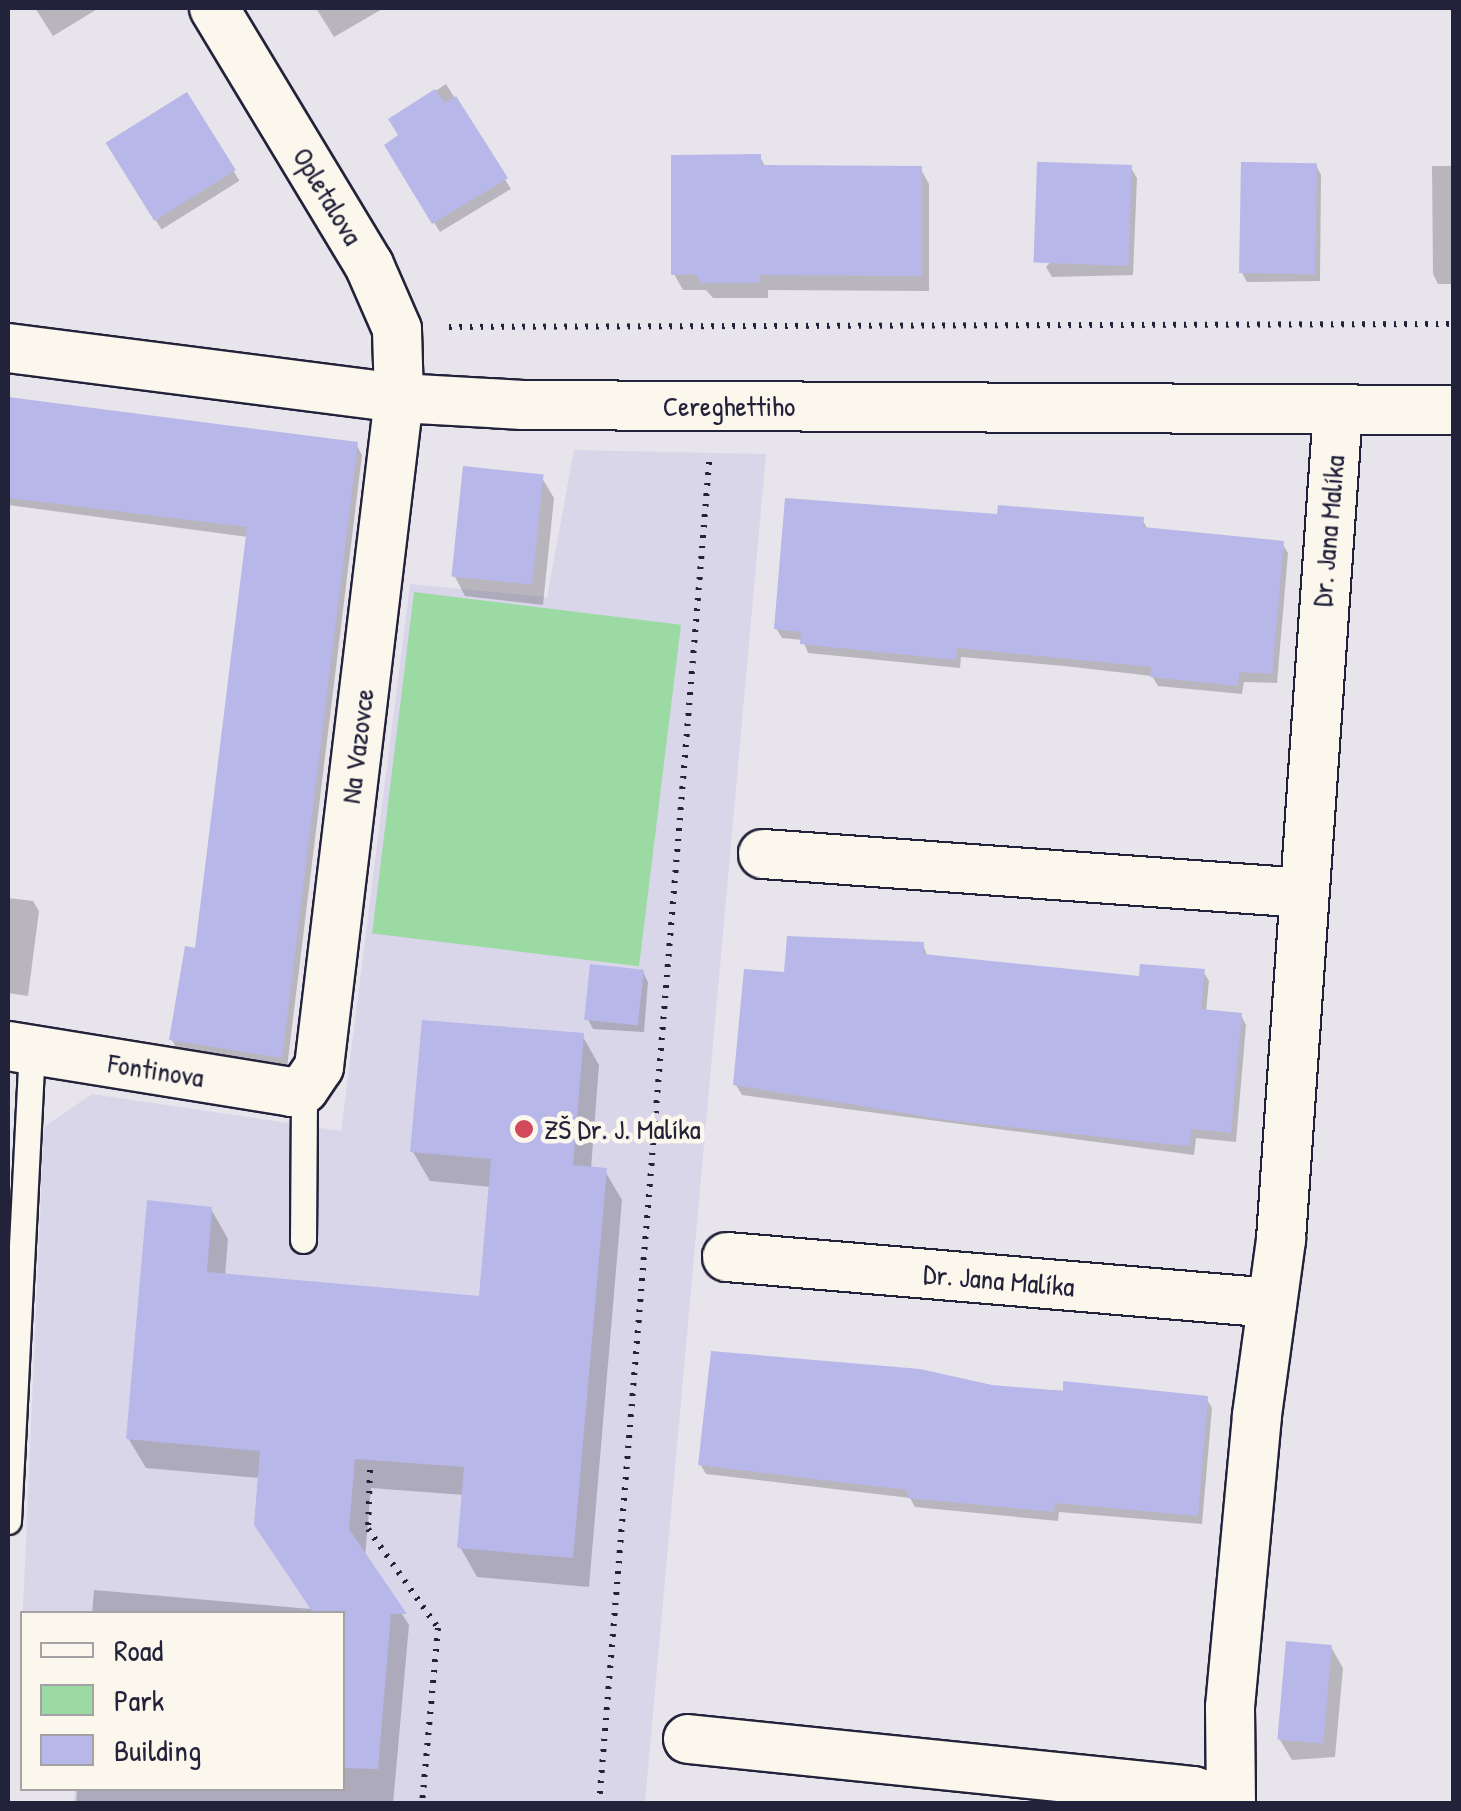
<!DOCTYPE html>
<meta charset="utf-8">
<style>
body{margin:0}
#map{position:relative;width:1461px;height:1811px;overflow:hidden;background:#e7e4eb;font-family:"Patrick Hand",sans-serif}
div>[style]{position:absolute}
.built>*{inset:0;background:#d9d6ea}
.green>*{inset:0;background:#9cdaa3;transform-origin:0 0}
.shadow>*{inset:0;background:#0003;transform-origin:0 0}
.building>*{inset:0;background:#b8b7e9;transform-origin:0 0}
.path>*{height:6px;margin-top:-3px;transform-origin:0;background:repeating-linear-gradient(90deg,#22223b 0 2.5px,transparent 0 10.5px)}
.roads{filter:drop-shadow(2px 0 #22223b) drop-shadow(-2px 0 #22223b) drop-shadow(0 2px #22223b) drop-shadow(0 -2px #22223b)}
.lane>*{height:25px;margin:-12.5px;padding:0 12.5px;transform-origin:12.5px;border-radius:12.5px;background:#fbf7ec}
.street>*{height:48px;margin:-24px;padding:0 24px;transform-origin:24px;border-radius:24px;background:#fbf7ec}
.dots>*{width:28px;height:28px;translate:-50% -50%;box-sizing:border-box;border:5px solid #fbf7ec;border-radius:50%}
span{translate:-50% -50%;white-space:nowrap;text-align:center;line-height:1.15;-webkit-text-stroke:9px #fbf7ec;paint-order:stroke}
.street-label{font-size:28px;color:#22223b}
.poi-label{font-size:28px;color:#22223b}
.left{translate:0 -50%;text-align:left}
.frame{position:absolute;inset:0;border:10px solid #22223b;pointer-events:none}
.legend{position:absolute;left:20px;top:1611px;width:325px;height:180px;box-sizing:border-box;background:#fbf7ec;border:2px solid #a4a2a5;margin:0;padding:12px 18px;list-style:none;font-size:30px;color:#22223b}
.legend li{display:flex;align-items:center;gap:20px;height:50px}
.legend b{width:50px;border:2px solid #a4a2a5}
</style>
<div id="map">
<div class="built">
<div style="clip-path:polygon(574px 450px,766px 454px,645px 1803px,73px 1803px,75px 1789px,342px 1788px,342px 1614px,22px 1614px,20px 1677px,44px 1127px,92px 1094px,341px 1131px,410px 584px,547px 597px)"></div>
</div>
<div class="green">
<div style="left:414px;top:592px;width:269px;height:344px;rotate:7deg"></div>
</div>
<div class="shadow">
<div style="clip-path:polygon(35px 8px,99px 8px,53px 36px)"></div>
<div style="clip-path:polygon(316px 8px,384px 8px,334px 37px)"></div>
<div style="clip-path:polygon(446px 84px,511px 189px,440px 232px,387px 146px,401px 136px,392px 120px)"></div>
<div style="left:186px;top:95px;width:101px;height:92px;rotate:58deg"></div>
<div style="clip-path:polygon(760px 157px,766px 168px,920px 168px,929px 184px,929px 291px,768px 290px,768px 298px,713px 298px,706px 290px,683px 290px,674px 274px)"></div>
<div style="clip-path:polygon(1316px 165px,1321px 175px,1320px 281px,1247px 282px,1242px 273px)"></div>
<div style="clip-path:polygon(1432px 166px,1454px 166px,1454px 284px,1438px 284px,1433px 274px)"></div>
<div style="clip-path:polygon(1131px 168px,1137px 178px,1133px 275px,1052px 277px,1046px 267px)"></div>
<div style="clip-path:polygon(8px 400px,356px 444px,362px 455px,287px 1068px,178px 1051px,172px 1040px,197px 951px,248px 537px,8px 505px)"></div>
<div style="clip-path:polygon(542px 478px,554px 498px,543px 605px,465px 596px,454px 575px)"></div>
<div style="clip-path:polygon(999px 517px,1142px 519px,1148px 530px,1282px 543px,1288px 553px,1277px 683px,1244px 682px,1242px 694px,1158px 686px,1152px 676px,1064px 666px,961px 657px,960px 668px,808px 653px,803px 640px,782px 638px,776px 628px)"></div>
<div style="clip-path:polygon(8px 898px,33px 901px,39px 911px,28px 996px,8px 993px)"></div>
<div style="clip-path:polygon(923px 945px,928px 957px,1142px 978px,1203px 971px,1209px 981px,1206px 1012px,1241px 1015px,1246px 1025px,1236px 1142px,1196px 1138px,1194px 1155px,742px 1095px,736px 1085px,786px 975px)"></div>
<div style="clip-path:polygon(643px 972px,648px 982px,644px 1032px,593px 1029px,588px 1019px)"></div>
<div style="clip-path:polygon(582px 1035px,599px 1065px,591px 1169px,605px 1171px,622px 1200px,589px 1587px,477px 1577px,460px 1547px,464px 1495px,371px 1488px,365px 1557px,409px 1625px,393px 1804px,76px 1804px,77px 1788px,342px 1788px,342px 1614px,92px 1614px,94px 1590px,311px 1609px,256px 1525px,260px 1478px,146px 1468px,128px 1438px,211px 1209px,228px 1239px,225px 1276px,481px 1299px,491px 1187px,430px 1181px,413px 1152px)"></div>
<div style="clip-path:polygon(991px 1387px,1206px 1398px,1212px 1408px,1202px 1524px,1059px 1512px,1058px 1521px,915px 1507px,910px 1498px,706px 1474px,700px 1464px)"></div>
<div style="clip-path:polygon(1331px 1647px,1343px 1668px,1335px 1757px,1292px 1760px,1280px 1740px)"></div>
</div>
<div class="building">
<div style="clip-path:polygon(435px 89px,445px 103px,456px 96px,508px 178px,432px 224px,384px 145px,398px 135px,388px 119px)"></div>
<div style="left:187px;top:92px;width:92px;height:96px;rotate:58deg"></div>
<div style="clip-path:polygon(761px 154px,761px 165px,922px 166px,922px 276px,760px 275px,760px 283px,701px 283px,695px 274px,671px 275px,671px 155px)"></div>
<div style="left:1241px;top:162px;width:76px;height:111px;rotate:1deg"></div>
<div style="left:1132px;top:165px;width:101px;height:95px;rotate:92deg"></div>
<div style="clip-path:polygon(8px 397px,358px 442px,282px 1058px,169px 1040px,185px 946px,195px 948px,247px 527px,8px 498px)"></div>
<div style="left:463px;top:466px;width:81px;height:111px;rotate:6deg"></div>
<div style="clip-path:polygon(785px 498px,997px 514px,998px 505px,1144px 517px,1143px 527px,1284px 541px,1272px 674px,1239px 672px,1238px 686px,1150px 677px,1151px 667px,1080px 660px,957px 648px,956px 660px,800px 644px,801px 632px,774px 629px)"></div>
<div style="clip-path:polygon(787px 936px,924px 942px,923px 954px,1139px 976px,1140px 964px,1205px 969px,1201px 1009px,1242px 1013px,1231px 1133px,1192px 1129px,1189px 1146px,1156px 1143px,946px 1120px,733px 1085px,744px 969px,784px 972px)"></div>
<div style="left:590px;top:964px;width:54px;height:56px;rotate:6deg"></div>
<div style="clip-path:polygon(422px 1020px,584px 1033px,573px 1165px,607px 1168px,573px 1558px,457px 1548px,464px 1467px,355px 1459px,349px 1529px,407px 1614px,391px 1614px,378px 1769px,342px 1768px,342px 1614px,314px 1614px,254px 1525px,260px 1451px,126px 1439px,147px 1200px,212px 1207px,207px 1272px,479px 1296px,491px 1159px,410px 1152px)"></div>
<div style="clip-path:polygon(711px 1351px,920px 1369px,992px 1385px,1063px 1391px,1063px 1381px,1208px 1396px,1198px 1516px,1055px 1503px,1054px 1512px,907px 1498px,907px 1490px,698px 1465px)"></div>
<div style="left:1286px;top:1641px;width:46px;height:99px;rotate:5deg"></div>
</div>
<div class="path">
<div style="left:449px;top:327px;width:1005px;rotate:-0.17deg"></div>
<div style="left:370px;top:1470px;width:59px;rotate:91.9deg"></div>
<div style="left:368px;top:1529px;width:121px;rotate:54.7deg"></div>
<div style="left:438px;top:1628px;width:177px;rotate:95.2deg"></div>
<div style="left:599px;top:1804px;width:1347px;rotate:-85.31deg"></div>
</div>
<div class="roads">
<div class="lane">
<div style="left:303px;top:1240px;width:151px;rotate:-89.6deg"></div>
<div style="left:8px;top:1521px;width:472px;rotate:-87.1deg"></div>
</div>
<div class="street">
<div style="left:8px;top:348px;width:394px;rotate:7.3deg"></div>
<div style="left:399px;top:398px;width:124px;rotate:3.2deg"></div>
<div style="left:523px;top:405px;width:931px;rotate:0.31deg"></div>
<div style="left:763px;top:854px;width:543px;rotate:4.12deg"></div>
<div style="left:8px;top:1046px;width:287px;rotate:9.2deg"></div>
<div style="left:291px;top:1092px;width:13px;rotate:-13deg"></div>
<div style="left:304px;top:1089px;width:27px;rotate:-56deg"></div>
<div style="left:319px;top:1067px;width:674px;rotate:-83.18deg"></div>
<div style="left:399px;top:398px;width:69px;rotate:-91.7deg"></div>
<div style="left:397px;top:329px;width:70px;rotate:-113.6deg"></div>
<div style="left:369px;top:265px;width:300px;rotate:-121.1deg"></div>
<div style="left:727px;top:1257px;width:547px;rotate:4.82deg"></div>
<div style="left:688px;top:1739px;width:508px;rotate:5.88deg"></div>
<div style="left:1193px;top:1791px;width:39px;rotate:19deg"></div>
<div style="left:1231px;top:1804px;width:97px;rotate:-90.6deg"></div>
<div style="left:1230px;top:1707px;width:293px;rotate:-84.7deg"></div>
<div style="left:1257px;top:1415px;width:178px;rotate:-82.2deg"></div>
<div style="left:1281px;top:1239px;width:832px;rotate:-86.07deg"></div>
</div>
</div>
<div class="dots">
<div style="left:524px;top:1129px;background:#d1495b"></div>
</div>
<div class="street-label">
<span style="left:328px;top:196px;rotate:59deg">Opletalova</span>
<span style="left:729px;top:406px">Cereghettiho</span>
<span style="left:1328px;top:531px;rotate:-85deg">Dr. Jana Malíka</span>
<span style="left:357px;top:746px;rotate:-83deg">Na Vazovce</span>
<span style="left:156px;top:1070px;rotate:9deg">Fontinova</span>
<span style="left:999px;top:1280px;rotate:5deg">Dr. Jana Malíka</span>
</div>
<div class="poi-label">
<span class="left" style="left:544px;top:1129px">ZŠ Dr. J. Malíka</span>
</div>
<div class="frame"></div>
<ul class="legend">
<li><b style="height:12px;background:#fbf7ec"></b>Road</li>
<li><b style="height:28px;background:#9cdaa3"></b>Park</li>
<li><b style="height:28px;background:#b8b7e9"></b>Building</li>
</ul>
</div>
